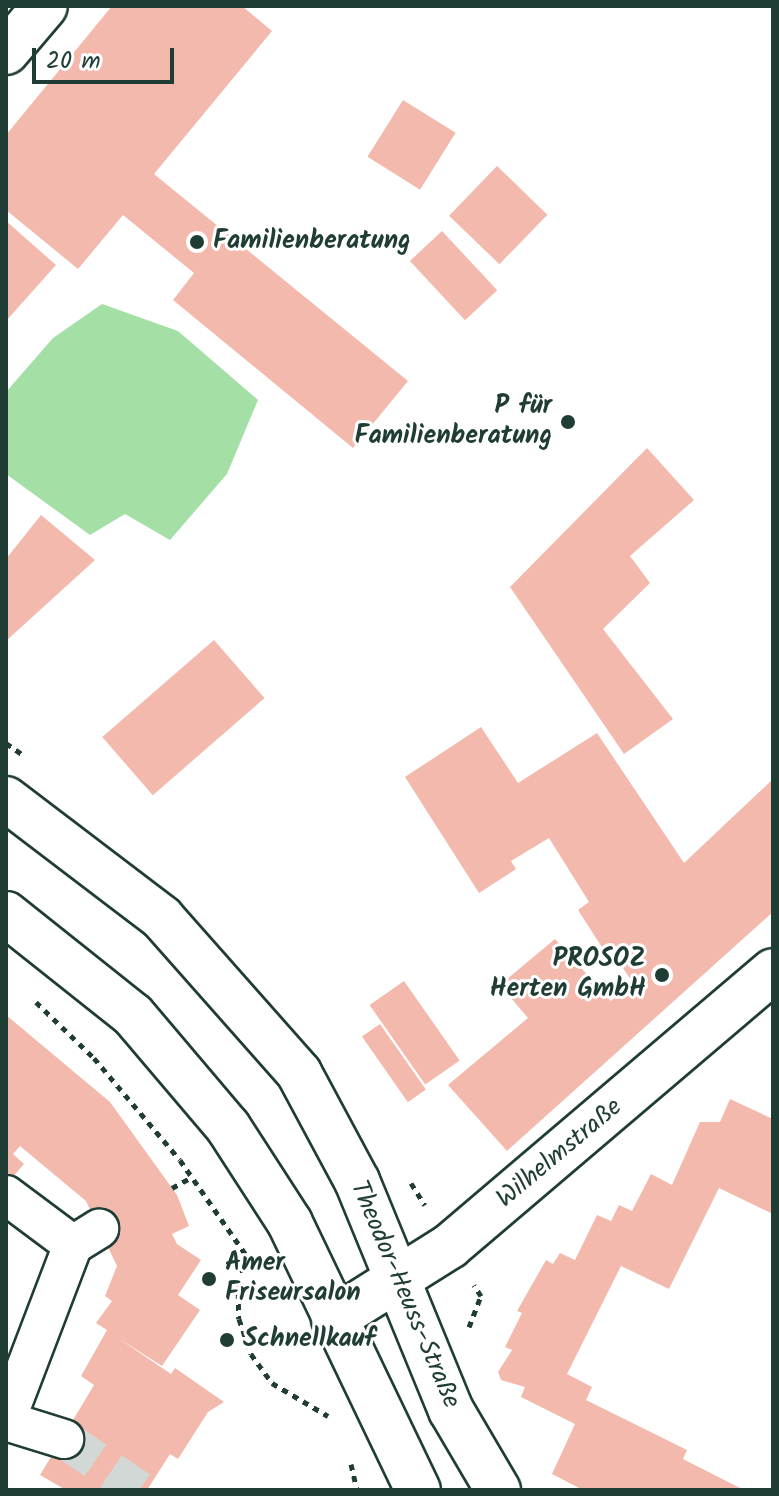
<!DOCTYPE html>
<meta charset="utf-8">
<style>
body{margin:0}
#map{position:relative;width:779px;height:1496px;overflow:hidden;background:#fff;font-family:Kalam,sans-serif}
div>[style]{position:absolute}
.green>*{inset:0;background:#a4e0a6}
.building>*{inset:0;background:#f3b9ad;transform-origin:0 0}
.pedestrian-tunnel>*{height:38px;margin-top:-19px;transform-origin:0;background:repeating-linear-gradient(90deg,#d2d8d6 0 38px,transparent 0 57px)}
.path>*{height:5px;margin-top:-2.5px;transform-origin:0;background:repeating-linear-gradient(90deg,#1f3d34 0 6px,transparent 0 12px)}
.roads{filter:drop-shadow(2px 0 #1f3d34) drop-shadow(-2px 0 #1f3d34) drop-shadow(0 2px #1f3d34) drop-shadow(0 -2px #1f3d34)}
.pedestrian>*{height:38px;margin:-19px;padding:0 19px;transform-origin:19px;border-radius:19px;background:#fff}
.minor>*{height:44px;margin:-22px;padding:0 22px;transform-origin:22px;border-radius:22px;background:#fff}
.secondary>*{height:44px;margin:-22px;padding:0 22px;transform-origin:22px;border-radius:22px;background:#fff}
.dots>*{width:22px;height:22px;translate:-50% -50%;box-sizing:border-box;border:4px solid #fff;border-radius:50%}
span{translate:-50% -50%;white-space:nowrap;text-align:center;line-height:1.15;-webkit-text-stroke:6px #fff;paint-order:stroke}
.poi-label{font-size:26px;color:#1f3d34;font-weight:700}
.left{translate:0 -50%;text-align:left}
.right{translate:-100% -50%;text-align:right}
.street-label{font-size:26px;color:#1f3d34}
.frame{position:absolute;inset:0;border:8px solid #1f3d34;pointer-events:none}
.scale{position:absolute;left:32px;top:48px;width:142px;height:36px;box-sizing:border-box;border:4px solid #1f3d34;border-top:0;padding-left:10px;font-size:24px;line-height:28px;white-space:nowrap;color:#1f3d34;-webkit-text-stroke:6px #fff;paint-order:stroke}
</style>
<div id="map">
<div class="green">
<div style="clip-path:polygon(102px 304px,178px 331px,258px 400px,227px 474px,170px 540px,125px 514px,90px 535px,6px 474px,6px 392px,53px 338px)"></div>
</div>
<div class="building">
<div style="clip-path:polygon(112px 6px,242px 6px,272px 31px,154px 174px,408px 381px,353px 448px,173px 300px,194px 273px,123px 215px,78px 269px,6px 210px,6px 135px)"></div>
<div style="left:403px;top:100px;width:62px;height:67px;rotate:32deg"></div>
<div style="left:497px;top:166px;width:70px;height:69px;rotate:44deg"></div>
<div style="clip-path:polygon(6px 221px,56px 265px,6px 321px)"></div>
<div style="left:442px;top:231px;width:81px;height:44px;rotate:47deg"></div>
<div style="clip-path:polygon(647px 448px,694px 500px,630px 556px,650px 583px,603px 629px,673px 719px,624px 754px,510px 587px)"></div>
<div style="clip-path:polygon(41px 515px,95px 560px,6px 641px,6px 559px)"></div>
<div style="left:214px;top:640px;width:77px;height:148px;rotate:49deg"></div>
<div style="clip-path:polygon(481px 727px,518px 783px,597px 733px,684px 863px,773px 779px,773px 912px,507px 1151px,448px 1085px,528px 1018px,500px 985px,555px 939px,611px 1001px,633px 983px,623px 968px,628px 964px,617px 949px,607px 955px,578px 910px,589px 902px,549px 838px,511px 861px,516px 869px,479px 893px,405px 777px)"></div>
<div style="left:404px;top:981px;width:97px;height:42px;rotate:55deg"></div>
<div style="clip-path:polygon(6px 1015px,110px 1102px,177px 1195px,189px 1226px,172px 1234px,177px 1244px,201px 1260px,178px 1295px,200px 1310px,162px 1366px,118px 1338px,171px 1374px,175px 1368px,224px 1402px,208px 1412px,178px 1459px,170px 1454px,147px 1490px,66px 1490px,40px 1475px,94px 1385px,81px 1376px,107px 1330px,96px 1323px,112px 1301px,105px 1296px,117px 1266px,86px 1201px,20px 1146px,13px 1154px,24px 1164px,12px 1178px,6px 1173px)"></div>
<div style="left:380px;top:1024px;width:80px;height:22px;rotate:55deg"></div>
<div style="clip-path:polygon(730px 1099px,773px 1119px,773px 1214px,719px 1188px,669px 1289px,621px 1266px,567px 1374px,592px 1387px,586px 1400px,687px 1450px,683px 1459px,744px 1490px,583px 1490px,552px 1474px,575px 1424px,521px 1397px,525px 1387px,501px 1380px,498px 1372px,512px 1350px,505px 1347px,522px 1313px,517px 1311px,546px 1260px,553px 1264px,560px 1253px,575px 1260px,597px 1215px,611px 1221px,619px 1205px,632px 1211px,651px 1174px,672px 1185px,700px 1122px,720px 1122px)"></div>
</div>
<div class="pedestrian-tunnel">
<div style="left:64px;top:1439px;width:91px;rotate:34.2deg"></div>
</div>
<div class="path">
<div style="left:6px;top:743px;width:19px;rotate:35deg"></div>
<div style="left:36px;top:1002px;width:81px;rotate:44deg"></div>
<div style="left:94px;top:1058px;width:133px;rotate:49.9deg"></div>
<div style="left:180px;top:1160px;width:116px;rotate:55.2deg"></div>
<div style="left:246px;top:1255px;width:26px;rotate:108deg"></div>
<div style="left:238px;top:1280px;width:39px;rotate:89deg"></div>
<div style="left:239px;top:1319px;width:37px;rotate:71deg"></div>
<div style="left:251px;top:1354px;width:36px;rotate:54deg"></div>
<div style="left:272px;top:1383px;width:65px;rotate:30.5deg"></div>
<div style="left:411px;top:1183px;width:26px;rotate:58deg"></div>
<div style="left:172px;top:1188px;width:23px;rotate:-29deg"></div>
<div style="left:469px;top:1327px;width:33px;rotate:-69deg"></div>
<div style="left:481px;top:1296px;width:13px;rotate:-122deg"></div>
<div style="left:351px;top:1464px;width:27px;rotate:77deg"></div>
</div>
<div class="roads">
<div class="pedestrian">
<div style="left:6px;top:1195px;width:84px;rotate:36.7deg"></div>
<div style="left:6px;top:1420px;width:187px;rotate:-69.1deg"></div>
<div style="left:73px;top:1245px;width:31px;rotate:-32deg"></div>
<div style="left:6px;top:1421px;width:61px;rotate:17.2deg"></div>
</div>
<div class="minor">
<div style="left:6px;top:52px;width:60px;rotate:-49.7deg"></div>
<div style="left:334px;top:1319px;width:137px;rotate:-32.2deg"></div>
<div style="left:450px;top:1246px;width:424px;rotate:-40.4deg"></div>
</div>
<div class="secondary">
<div style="left:6px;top:799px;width:196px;rotate:37.3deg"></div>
<div style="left:162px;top:918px;width:207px;rotate:48.5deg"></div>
<div style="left:299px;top:1073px;width:123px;rotate:61.8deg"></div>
<div style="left:357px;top:1181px;width:248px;rotate:67.7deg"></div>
<div style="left:451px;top:1410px;width:93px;rotate:59.6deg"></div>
<div style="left:6px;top:914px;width:162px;rotate:38.5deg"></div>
<div style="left:133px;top:1015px;width:147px;rotate:49.7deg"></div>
<div style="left:228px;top:1127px;width:114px;rotate:57.1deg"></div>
<div style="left:290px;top:1223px;width:296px;rotate:64.4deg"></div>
</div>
</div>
<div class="dots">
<div style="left:197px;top:242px;background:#1f3d34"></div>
<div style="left:568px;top:422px;background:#1f3d34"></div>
<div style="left:662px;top:975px;background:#1f3d34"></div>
<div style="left:209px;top:1279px;background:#1f3d34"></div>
<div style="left:227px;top:1340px;background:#1f3d34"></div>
</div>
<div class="poi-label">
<span class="left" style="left:213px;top:242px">Familienberatung</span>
<span class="right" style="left:552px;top:422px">P für<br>Familienberatung</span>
<span class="right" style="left:646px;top:975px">PROSOZ<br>Herten GmbH</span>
<span class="left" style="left:225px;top:1279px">Amer<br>Friseursalon</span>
<span class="left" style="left:243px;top:1340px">Schnellkauf</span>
</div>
<div class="street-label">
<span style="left:560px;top:1154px;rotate:-40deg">Wilhelmstraße</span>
<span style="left:404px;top:1295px;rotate:67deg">Theodor-Heuss-Straße</span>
</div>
<div class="frame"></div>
<div class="scale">20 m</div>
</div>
